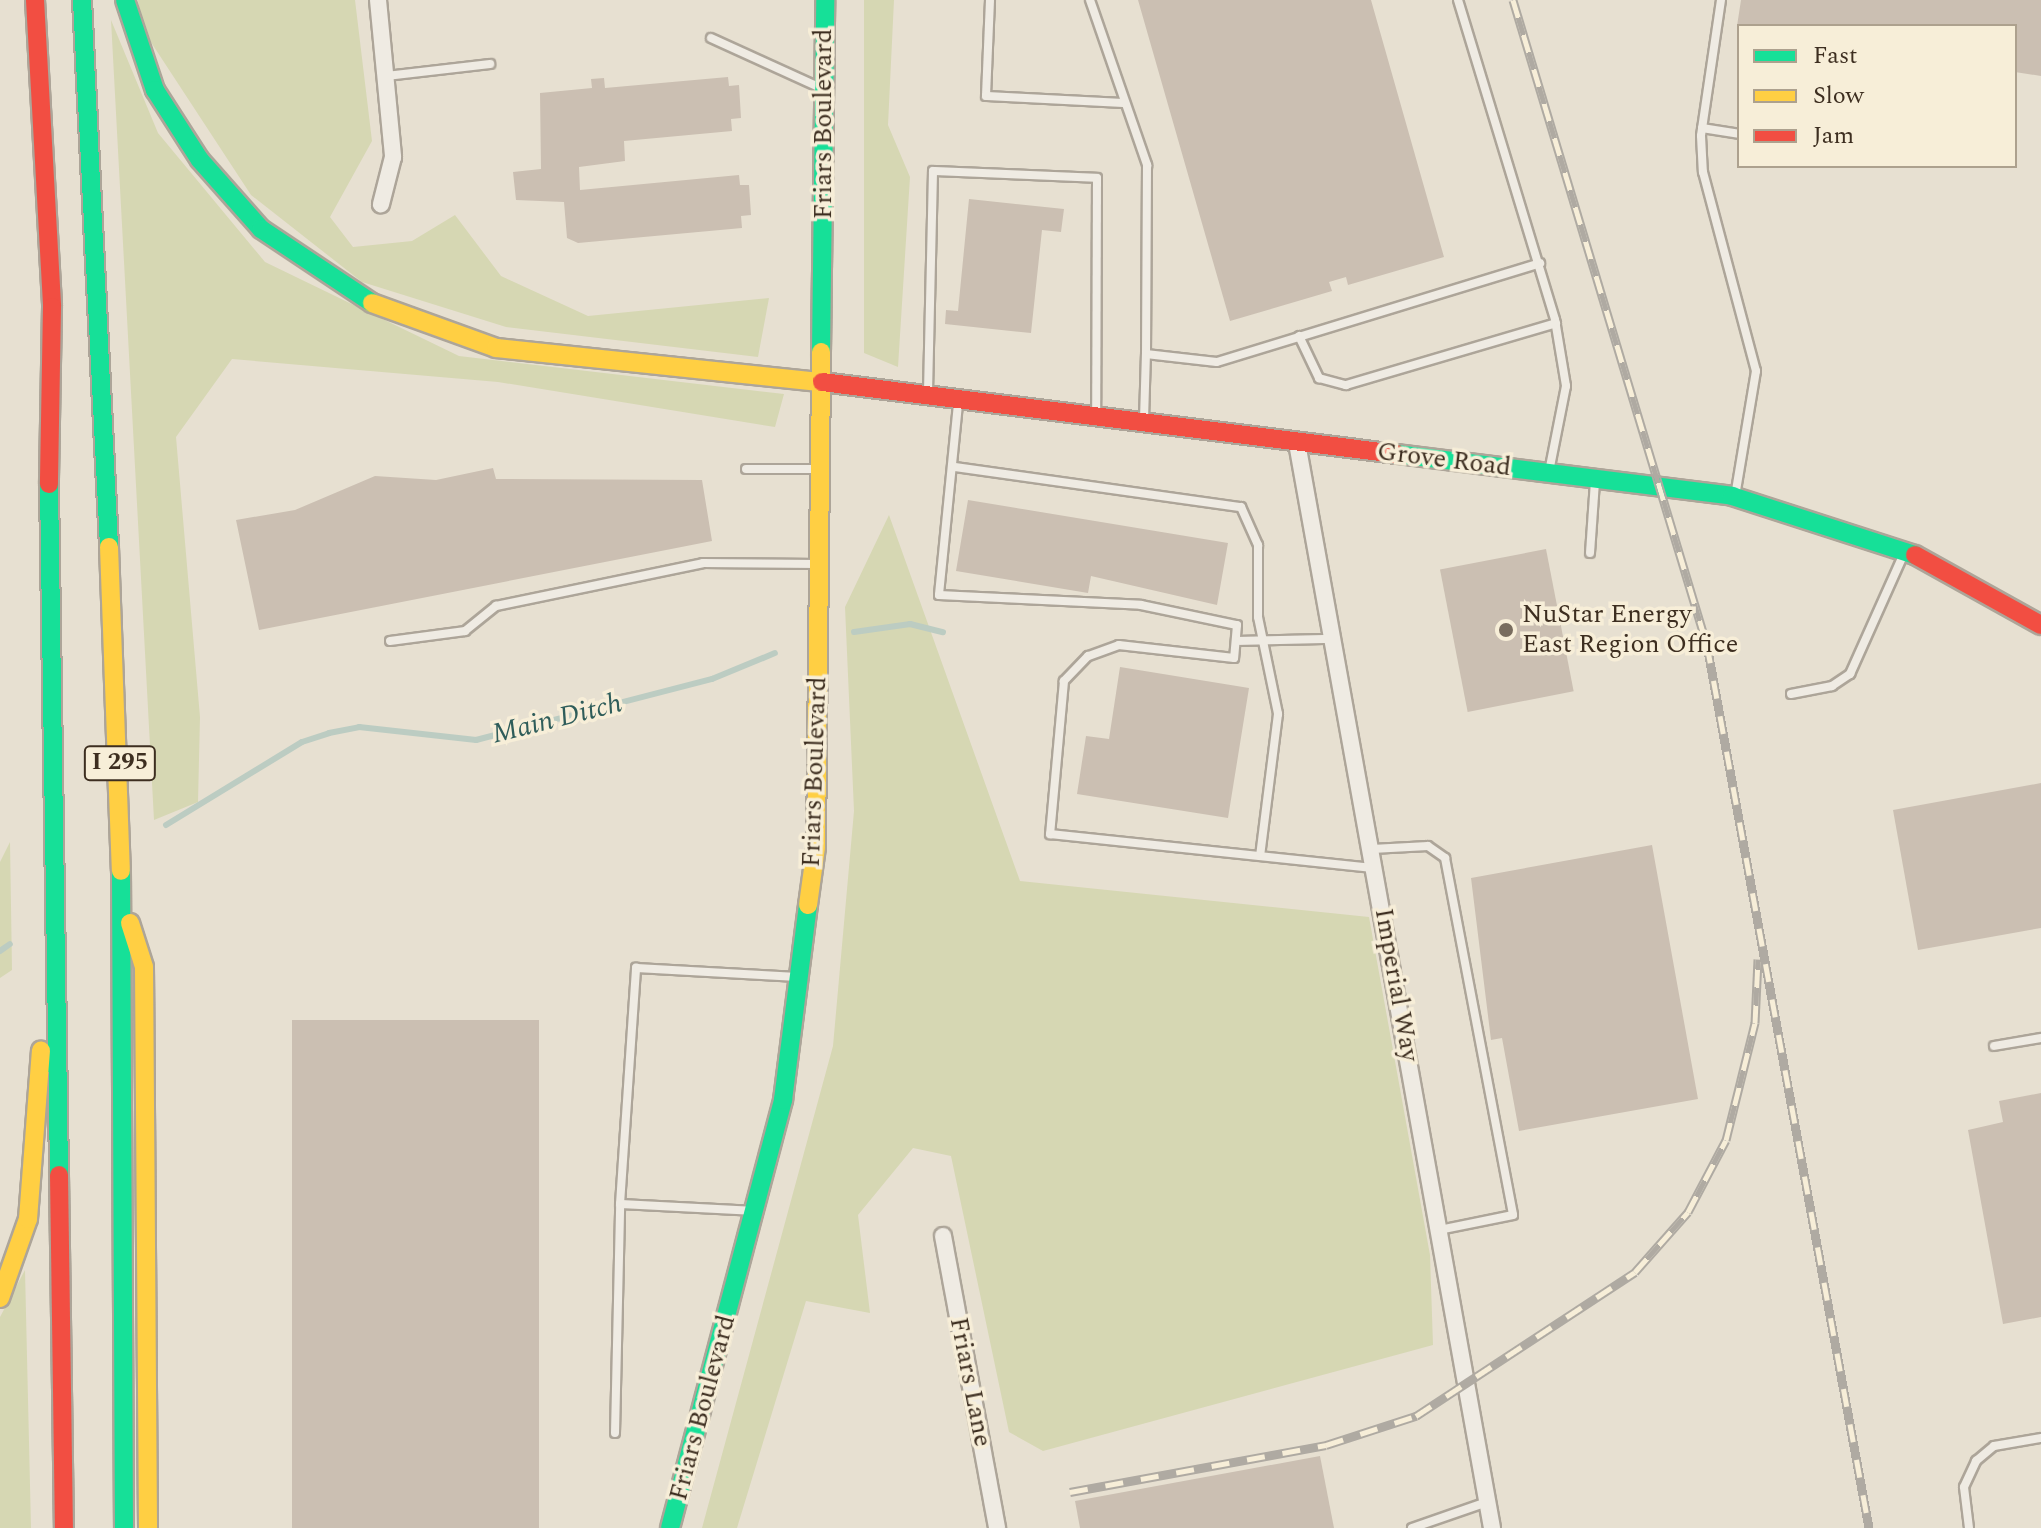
<!DOCTYPE html>
<style>
body{margin:0}
#map{position:relative;width:2041px;height:1528px;overflow:hidden;background:#e7e0d1;font-family:Spectral,serif}
div>[style]{position:absolute}
.green>*{inset:0;background:#d6d7b3}
.stream>*{height:6px;margin:-3px;padding:0 3px;transform-origin:3px;border-radius:3px;background:#bcccc2}
.building>*{inset:0;background:#cbbfb2;transform-origin:0 0}
.roads{filter:drop-shadow(2px 0 #ada599) drop-shadow(-2px 0 #ada599) drop-shadow(0 2px #ada599) drop-shadow(0 -2px #ada599)}
.lane>*{height:8px;margin:-4px;padding:0 4px;transform-origin:4px;border-radius:4px;background:#efebe3}
.street>*{height:16px;margin:-8px;padding:0 8px;transform-origin:8px;border-radius:8px;background:#efebe3}
.fast>*{height:18px;margin:-9px;padding:0 9px;transform-origin:9px;border-radius:9px;background:#16e098}
.slow>*{height:18px;margin:-9px;padding:0 9px;transform-origin:9px;border-radius:9px;background:#ffcf43}
.jam>*{height:18px;margin:-9px;padding:0 9px;transform-origin:9px;border-radius:9px;background:#f24e42}
.rail>*{height:9px;margin-top:-4.5px;transform-origin:0;background:repeating-linear-gradient(90deg,#f7eed8 0 18px,#afaaa2 0 36px);box-sizing:border-box;border-block:2px solid #afaaa2}
.dots>*{width:22px;height:22px;translate:-50% -50%;box-sizing:border-box;border:4px solid #f7eed8;border-radius:50%}
span{translate:-50% -50%;white-space:nowrap;text-align:center;line-height:1.15;-webkit-text-stroke:7px #f7eed8;paint-order:stroke}
.shield-label span{padding:2px 6px;background:#f7eed8;border:2px solid;border-radius:6px;-webkit-text-stroke-width:0}
.shield-label{font-size:24px;color:#3d2e20;font-weight:700}
.street-label{font-size:26px;color:#3d2e20}
.poi-label{font-size:26px;color:#3d2e20}
.left{translate:0 -50%;text-align:left}
.water-label{font-size:28px;color:#2f5d5a;font-style:italic}
.legend{position:absolute;left:1737px;top:24px;width:280px;height:144px;box-sizing:border-box;background:#f7eed8;border:2px solid #ada18e;margin:0;padding:10px 14px;list-style:none;font-size:24px;color:#3d2e20}
.legend li{display:flex;align-items:center;gap:16px;height:40px}
.legend b{width:40px;border:2px solid #ada18e}
</style>
<div id="map">
<div class="green">
<div style="clip-path:polygon(138px 0,355px 0,372px 141px,330px 217px,353px 247px,412px 241px,455px 215px,501px 276px,588px 316px,769px 298px,758px 357px,506px 327px,362px 282px,251px 195px,141px 27px)"></div>
<div style="clip-path:polygon(864px 0,894px 0,888px 125px,910px 177px,898px 367px,864px 353px)"></div>
<div style="clip-path:polygon(111px 20px,158px 133px,265px 262px,459px 356px,784px 394px,775px 427px,498px 382px,232px 359px,176px 437px,200px 717px,198px 802px,154px 820px)"></div>
<div style="clip-path:polygon(889px 515px,1020px 881px,1369px 917px,1430px 1255px,1433px 1345px,1043px 1451px,1009px 1432px,951px 1156px,913px 1148px,858px 1215px,870px 1313px,806px 1301px,737px 1528px,702px 1528px,833px 1046px,854px 811px,845px 607px)"></div>
<div style="clip-path:polygon(10px 842px,12px 970px,0 978px,0 862px)"></div>
<div style="clip-path:polygon(25px 1270px,31px 1528px,0 1528px,0 1317px)"></div>
</div>
<div class="stream">
<div style="left:854px;top:632px;width:57px;rotate:-8.1deg"></div>
<div style="left:910px;top:624px;width:34px;rotate:14deg"></div>
<div style="left:166px;top:825px;width:159px;rotate:-31.4deg"></div>
<div style="left:302px;top:742px;width:28px;rotate:-18deg"></div>
<div style="left:329px;top:733px;width:31px;rotate:-11deg"></div>
<div style="left:359px;top:727px;width:118px;rotate:6.3deg"></div>
<div style="left:476px;top:740px;width:244px;rotate:-14.5deg"></div>
<div style="left:712px;top:679px;width:68px;rotate:-22.4deg"></div>
<div style="left:0;top:951px;width:12px;rotate:-35deg"></div>
</div>
<div class="building">
<div style="clip-path:polygon(1138px 0,1371px 0,1444px 257px,1348px 285px,1346px 277px,1329px 282px,1332px 291px,1230px 321px)"></div>
<div style="clip-path:polygon(1741px 0,2041px 0,2041px 76px,2015px 72px,2015px 26px,1737px 26px)"></div>
<div style="clip-path:polygon(728px 77px,729px 86px,739px 85px,741px 118px,731px 119px,732px 131px,624px 141px,625px 161px,579px 167px,580px 190px,739px 175px,740px 185px,749px 185px,751px 215px,741px 216px,742px 228px,578px 243px,567px 238px,564px 202px,516px 200px,513px 172px,541px 169px,540px 93px,592px 88px,591px 79px,604px 78px,605px 88px)"></div>
<div style="clip-path:polygon(969px 199px,1064px 209px,1061px 232px,1042px 230px,1031px 333px,945px 324px,946px 310px,958px 311px)"></div>
<div style="clip-path:polygon(493px 468px,496px 479px,702px 480px,712px 541px,259px 630px,236px 520px,295px 510px,375px 476px,436px 480px)"></div>
<div style="clip-path:polygon(968px 500px,1228px 543px,1217px 605px,1091px 576px,1088px 593px,956px 571px)"></div>
<div style="left:1546px;top:549px;width:145px;height:108px;rotate:79deg"></div>
<div style="clip-path:polygon(1120px 667px,1249px 688px,1228px 818px,1077px 794px,1086px 736px,1109px 739px)"></div>
<div style="clip-path:polygon(2041px 783px,2041px 928px,1918px 950px,1893px 810px)"></div>
<div style="clip-path:polygon(1652px 845px,1698px 1099px,1519px 1131px,1502px 1038px,1491px 1040px,1471px 878px)"></div>
<div style="left:292px;top:1020px;width:247px;height:508px"></div>
<div style="clip-path:polygon(2041px 1093px,2041px 1317px,2003px 1324px,1968px 1130px,2003px 1122px,1999px 1101px)"></div>
<div style="clip-path:polygon(1320px 1456px,1334px 1528px,1080px 1528px,1075px 1501px)"></div>
</div>
<div class="roads">
<div class="lane">
<div style="left:990px;top:0;width:96px;rotate:92.4deg"></div>
<div style="left:986px;top:96px;width:138px;rotate:2.9deg"></div>
<div style="left:1090px;top:0;width:175px;rotate:70.9deg"></div>
<div style="left:1147px;top:165px;width:189px;rotate:90.3deg"></div>
<div style="left:1458px;top:0;width:334px;rotate:73.1deg"></div>
<div style="left:1555px;top:320px;width:67px;rotate:80.5deg"></div>
<div style="left:1566px;top:386px;width:88px;rotate:101.2deg"></div>
<div style="left:1721px;top:0;width:137px;rotate:98.4deg"></div>
<div style="left:1701px;top:136px;width:36px;rotate:87deg"></div>
<div style="left:1703px;top:172px;width:206px;rotate:75.1deg"></div>
<div style="left:1756px;top:371px;width:127px;rotate:99.5deg"></div>
<div style="left:711px;top:38px;width:123px;rotate:24.5deg"></div>
<div style="left:386px;top:76px;width:105px;rotate:-6.6deg"></div>
<div style="left:1702px;top:128px;width:37px;rotate:9deg"></div>
<div style="left:1299px;top:336px;width:47px;rotate:64.5deg"></div>
<div style="left:1319px;top:378px;width:28px;rotate:15deg"></div>
<div style="left:1346px;top:385px;width:219px;rotate:-16.4deg"></div>
<div style="left:928px;top:392px;width:221px;rotate:-88.7deg"></div>
<div style="left:933px;top:171px;width:164px;rotate:2.4deg"></div>
<div style="left:1097px;top:178px;width:237px;rotate:90.2deg"></div>
<div style="left:958px;top:404px;width:192px;rotate:95.7deg"></div>
<div style="left:939px;top:595px;width:202px;rotate:2.8deg"></div>
<div style="left:1141px;top:605px;width:98px;rotate:11.8deg"></div>
<div style="left:1237px;top:625px;width:33px;rotate:95deg"></div>
<div style="left:1234px;top:658px;width:116px;rotate:-173.6deg"></div>
<div style="left:1119px;top:645px;width:33px;rotate:160deg"></div>
<div style="left:1088px;top:656px;width:35px;rotate:134deg"></div>
<div style="left:1064px;top:681px;width:154px;rotate:95.2deg"></div>
<div style="left:1050px;top:834px;width:327px;rotate:6deg"></div>
<div style="left:1144px;top:420px;width:66px;rotate:-88.3deg"></div>
<div style="left:1146px;top:354px;width:71px;rotate:6.4deg"></div>
<div style="left:1217px;top:362px;width:338px;rotate:-17deg"></div>
<div style="left:955px;top:467px;width:289px;rotate:8deg"></div>
<div style="left:1241px;top:507px;width:42px;rotate:65.9deg"></div>
<div style="left:1258px;top:545px;width:72px;rotate:90deg"></div>
<div style="left:1258px;top:617px;width:99px;rotate:78.3deg"></div>
<div style="left:1278px;top:714px;width:143px;rotate:97.2deg"></div>
<div style="left:746px;top:469px;width:71px"></div>
<div style="left:1590px;top:553px;width:71px;rotate:-86deg"></div>
<div style="left:390px;top:641px;width:76px;rotate:-7.6deg"></div>
<div style="left:465px;top:631px;width:40px;rotate:-39deg"></div>
<div style="left:496px;top:606px;width:211px;rotate:-11.7deg"></div>
<div style="left:703px;top:563px;width:115px;rotate:0.5deg"></div>
<div style="left:1240px;top:641px;width:91px;rotate:-1.3deg"></div>
<div style="left:1791px;top:694px;width:42px;rotate:-11deg"></div>
<div style="left:1832px;top:686px;width:22px;rotate:-34deg"></div>
<div style="left:1850px;top:674px;width:135px;rotate:-65.9deg"></div>
<div style="left:1372px;top:849px;width:56px;rotate:-3.1deg"></div>
<div style="left:1428px;top:846px;width:21px;rotate:35deg"></div>
<div style="left:1445px;top:858px;width:363px;rotate:79.2deg"></div>
<div style="left:1513px;top:1215px;width:76px;rotate:168.5deg"></div>
<div style="left:1994px;top:1046px;width:48px;rotate:-9.7deg"></div>
<div style="left:620px;top:1204px;width:237px;rotate:-86.1deg"></div>
<div style="left:636px;top:968px;width:162px;rotate:3.2deg"></div>
<div style="left:615px;top:1433px;width:229px;rotate:-88.7deg"></div>
<div style="left:620px;top:1204px;width:132px;rotate:3deg"></div>
<div style="left:1412px;top:1528px;width:79px;rotate:-19.1deg"></div>
<div style="left:1969px;top:1528px;width:41px;rotate:-97deg"></div>
<div style="left:1964px;top:1487px;width:29px;rotate:-65deg"></div>
<div style="left:1976px;top:1461px;width:23px;rotate:-40deg"></div>
<div style="left:1994px;top:1446px;width:48px;rotate:-9.7deg"></div>
</div>
<div class="street">
<div style="left:378px;top:0;width:158px;rotate:84.5deg"></div>
<div style="left:393px;top:157px;width:49px;rotate:104.3deg"></div>
<div style="left:1297px;top:443px;width:1102px;rotate:79.81deg"></div>
<div style="left:943px;top:1236px;width:297px;rotate:79.5deg"></div>
</div>
<div class="fast">
<div style="left:82px;top:0;width:548px;rotate:87.17deg"></div>
<div style="left:125px;top:0;width:95px;rotate:71.6deg"></div>
<div style="left:155px;top:90px;width:83px;rotate:57.3deg"></div>
<div style="left:200px;top:160px;width:92px;rotate:48.5deg"></div>
<div style="left:261px;top:229px;width:133px;rotate:33.7deg"></div>
<div style="left:821px;top:352px;width:352px;rotate:-89.3deg"></div>
<div style="left:1397px;top:454px;width:338px;rotate:7.1deg"></div>
<div style="left:1732px;top:496px;width:192px;rotate:17.9deg"></div>
<div style="left:49px;top:484px;width:691px;rotate:89.17deg"></div>
<div style="left:121px;top:871px;width:657px;rotate:89.74deg"></div>
<div style="left:670px;top:1528px;width:443px;rotate:-75.2deg"></div>
<div style="left:783px;top:1100px;width:197px;rotate:-82.7deg"></div>
</div>
<div class="slow">
<div style="left:372px;top:303px;width:132px;rotate:19.9deg"></div>
<div style="left:496px;top:348px;width:328px;rotate:6deg"></div>
<div style="left:109px;top:547px;width:324px;rotate:87.9deg"></div>
<div style="left:808px;top:905px;width:59px;rotate:-82.1deg"></div>
<div style="left:816px;top:847px;width:495px;rotate:-89.4deg"></div>
<div style="left:130px;top:923px;width:46px;rotate:72.3deg"></div>
<div style="left:144px;top:967px;width:561px;rotate:89.59deg"></div>
<div style="left:0;top:1298px;width:84px;rotate:-70.5deg"></div>
<div style="left:28px;top:1219px;width:169px;rotate:-85.6deg"></div>
</div>
<div class="jam">
<div style="left:35px;top:0;width:307px;rotate:86.8deg"></div>
<div style="left:52px;top:307px;width:177px;rotate:91deg"></div>
<div style="left:822px;top:382px;width:579px;rotate:7.14deg"></div>
<div style="left:1915px;top:555px;width:144px;rotate:29.1deg"></div>
<div style="left:59px;top:1175px;width:353px;rotate:89.2deg"></div>
</div>
</div>
<div class="rail">
<div style="left:1513px;top:0;width:674px;rotate:73.26deg"></div>
<div style="left:1707px;top:645px;width:898px;rotate:79.6deg"></div>
<div style="left:1070px;top:1492px;width:260px;rotate:-10.4deg"></div>
<div style="left:1326px;top:1445px;width:95px;rotate:-17.9deg"></div>
<div style="left:1416px;top:1416px;width:262px;rotate:-33.3deg"></div>
<div style="left:1635px;top:1272px;width:80px;rotate:-48.5deg"></div>
<div style="left:1688px;top:1212px;width:81px;rotate:-62.2deg"></div>
<div style="left:1726px;top:1140px;width:121px;rotate:-76.1deg"></div>
<div style="left:1755px;top:1023px;width:64px;rotate:-87.3deg"></div>
</div>
<div class="dots">
<div style="left:1506px;top:630px;background:#786c5e"></div>
</div>
<div class="shield-label">
<span style="left:120px;top:763px">I 295</span>
</div>
<div class="street-label">
<span style="left:824px;top:124px;rotate:-90deg">Friars Boulevard</span>
<span style="left:1444px;top:460px;rotate:7deg">Grove Road</span>
<span style="left:815px;top:772px;rotate:-88deg">Friars Boulevard</span>
<span style="left:1396px;top:985px;rotate:80deg">Imperial Way</span>
<span style="left:970px;top:1382px;rotate:79deg">Friars Lane</span>
<span style="left:703px;top:1408px;rotate:-75deg">Friars Boulevard</span>
</div>
<div class="poi-label">
<span class="left" style="left:1522px;top:630px">NuStar Energy<br>East Region Office</span>
</div>
<div class="water-label">
<span style="left:557px;top:719px;rotate:-14deg">Main Ditch</span>
</div>
<ul class="legend">
<li><b style="height:10px;background:#16e098"></b>Fast</li>
<li><b style="height:10px;background:#ffcf43"></b>Slow</li>
<li><b style="height:10px;background:#f24e42"></b>Jam</li>
</ul>
</div>
